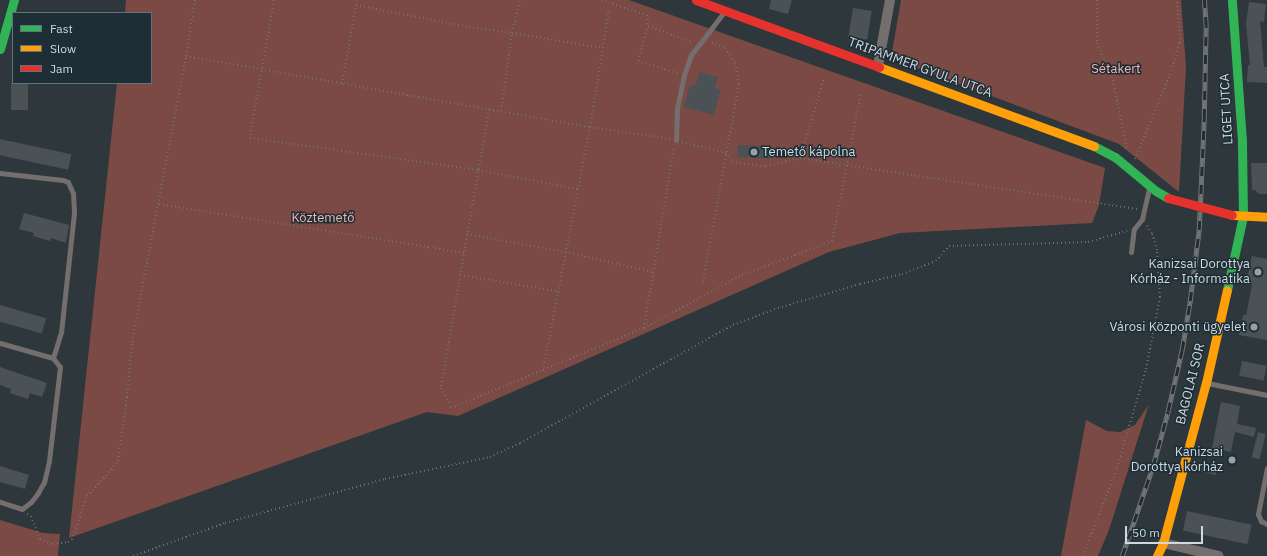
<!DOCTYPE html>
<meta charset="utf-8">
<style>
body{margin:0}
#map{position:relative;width:1267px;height:556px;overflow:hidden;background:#2e373b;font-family:"IBM Plex Sans",sans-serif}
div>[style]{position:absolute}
.green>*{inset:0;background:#7b4a45}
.building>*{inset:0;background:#4b5256;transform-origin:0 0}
.path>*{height:2px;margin-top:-1px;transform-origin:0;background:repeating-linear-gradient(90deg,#717071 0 1px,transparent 0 4px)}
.lane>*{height:5px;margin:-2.5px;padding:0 2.5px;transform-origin:2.5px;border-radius:2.5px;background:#746e6e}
.street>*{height:10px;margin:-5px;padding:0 5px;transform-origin:5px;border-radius:5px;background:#746e6e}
.fast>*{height:9px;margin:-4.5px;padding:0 4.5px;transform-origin:4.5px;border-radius:4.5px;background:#30b455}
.slow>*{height:9px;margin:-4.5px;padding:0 4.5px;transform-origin:4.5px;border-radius:4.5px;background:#ff9f0a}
.jam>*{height:9px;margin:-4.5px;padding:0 4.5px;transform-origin:4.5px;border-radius:4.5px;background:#e5322d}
.rail>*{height:4.5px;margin-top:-2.25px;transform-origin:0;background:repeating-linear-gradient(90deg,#1e2e37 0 9px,#737375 0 18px);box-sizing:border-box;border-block:1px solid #737375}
.jam-bridge>*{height:9px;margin:-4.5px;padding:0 4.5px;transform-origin:4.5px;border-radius:4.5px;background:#e5322d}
.dots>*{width:11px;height:11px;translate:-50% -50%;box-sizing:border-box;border:2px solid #1e2e37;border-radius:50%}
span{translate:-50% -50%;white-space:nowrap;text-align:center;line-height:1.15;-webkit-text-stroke:3px #1e2e37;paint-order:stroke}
.street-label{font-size:13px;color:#cfd9df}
.park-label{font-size:13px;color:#f6b5ad}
.poi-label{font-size:13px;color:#cfd9df}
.left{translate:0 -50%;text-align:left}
.right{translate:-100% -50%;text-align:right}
.legend{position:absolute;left:12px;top:12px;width:140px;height:72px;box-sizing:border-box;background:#1e2e37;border:1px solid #65727a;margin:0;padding:5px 7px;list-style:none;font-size:12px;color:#cfd9df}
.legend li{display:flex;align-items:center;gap:8px;height:20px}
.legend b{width:20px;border:1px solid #65727a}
.scale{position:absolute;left:1125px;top:526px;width:78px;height:18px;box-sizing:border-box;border:2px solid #cfd9df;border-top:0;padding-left:5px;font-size:12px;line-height:14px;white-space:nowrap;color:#cfd9df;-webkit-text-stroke:3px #1e2e37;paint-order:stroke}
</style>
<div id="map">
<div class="green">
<div style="clip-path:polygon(126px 0,629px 0,1105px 168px,1099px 205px,1092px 223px,900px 233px,829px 252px,458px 416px,427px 412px,69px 538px,117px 83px,151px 83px,151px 13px,125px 13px)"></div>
<div style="clip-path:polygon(901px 0,1181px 0,1186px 67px,1179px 192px,1119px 144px,891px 58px)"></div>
<div style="clip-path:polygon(1149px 404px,1109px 530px,1098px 556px,1061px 556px,1086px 420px,1107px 431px,1120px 432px,1135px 425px)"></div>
<div style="clip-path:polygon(0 520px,43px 533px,60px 534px,58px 556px,0 556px)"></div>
</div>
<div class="building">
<div style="clip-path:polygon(771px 0,792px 0,788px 14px,769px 9px)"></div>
<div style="clip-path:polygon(1249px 2px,1266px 4px,1264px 22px,1260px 21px,1264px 67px,1267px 67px,1267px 83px,1247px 82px,1248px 65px,1250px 65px,1246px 24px)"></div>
<div style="left:853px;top:8px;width:19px;height:29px;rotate:9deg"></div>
<div style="clip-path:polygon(699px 72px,718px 77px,715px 88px,721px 90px,714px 115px,684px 107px,690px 85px,695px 86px)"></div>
<div style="left:11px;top:83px;width:17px;height:27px"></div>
<div style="left:0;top:139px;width:73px;height:16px;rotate:12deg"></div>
<div style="left:738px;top:145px;width:33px;height:12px;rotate:3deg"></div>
<div style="clip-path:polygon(1251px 163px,1267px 163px,1267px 194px,1259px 194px,1255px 190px,1252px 190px)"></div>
<div style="clip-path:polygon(24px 213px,69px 225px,66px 243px,51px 238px,50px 241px,33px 236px,34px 233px,19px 229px)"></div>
<div style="clip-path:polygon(1252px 256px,1267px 259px,1267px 340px,1239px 335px,1243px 315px,1246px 315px,1252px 285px,1246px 284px)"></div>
<div style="left:0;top:305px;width:48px;height:16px;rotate:16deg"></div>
<div style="left:1242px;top:361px;width:25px;height:15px;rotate:11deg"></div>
<div style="clip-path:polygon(0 367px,47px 383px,42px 397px,30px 393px,28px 399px,10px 393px,11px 389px,0 385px)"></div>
<div style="clip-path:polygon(1221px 402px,1240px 406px,1237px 424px,1256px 428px,1254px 437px,1235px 432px,1231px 452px,1212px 448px)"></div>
<div style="left:1258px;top:432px;width:8px;height:26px;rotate:14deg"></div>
<div style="left:1202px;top:463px;width:16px;height:9px;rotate:11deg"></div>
<div style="clip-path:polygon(0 466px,29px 475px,25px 489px,0 482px)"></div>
<div style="left:1187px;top:511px;width:66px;height:20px;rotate:12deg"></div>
</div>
<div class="path">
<div style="left:274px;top:0;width:140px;rotate:99.9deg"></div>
<div style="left:250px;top:138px;width:230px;rotate:8deg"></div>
<div style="left:478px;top:170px;width:101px;rotate:10.9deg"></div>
<div style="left:601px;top:0;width:48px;rotate:18.1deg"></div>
<div style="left:647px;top:15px;width:11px;rotate:85deg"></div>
<div style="left:1097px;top:0;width:43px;rotate:90deg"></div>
<div style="left:1097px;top:43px;width:40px;rotate:66.6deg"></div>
<div style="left:1113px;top:80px;width:71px;rotate:78.7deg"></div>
<div style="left:356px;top:5px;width:115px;rotate:11deg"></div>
<div style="left:469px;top:27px;width:43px;rotate:7.9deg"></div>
<div style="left:512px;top:33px;width:34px;rotate:-76deg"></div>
<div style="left:186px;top:56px;width:410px;rotate:10deg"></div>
<div style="left:590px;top:127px;width:81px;rotate:8.5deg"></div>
<div style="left:677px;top:73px;width:41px;rotate:-162.9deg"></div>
<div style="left:638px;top:61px;width:36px;rotate:-74deg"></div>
<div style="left:648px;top:26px;width:47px;rotate:20deg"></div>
<div style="left:342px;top:84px;width:85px;rotate:-79.9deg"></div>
<div style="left:489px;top:109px;width:283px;rotate:99.8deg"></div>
<div style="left:441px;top:388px;width:22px;rotate:63deg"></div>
<div style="left:451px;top:408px;width:209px;rotate:-22.5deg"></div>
<div style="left:644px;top:328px;width:111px;rotate:-28.4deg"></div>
<div style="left:742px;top:275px;width:96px;rotate:-20.7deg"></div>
<div style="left:832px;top:241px;width:151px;rotate:-78.9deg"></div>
<div style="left:501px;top:111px;width:79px;rotate:-82deg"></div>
<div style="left:512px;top:33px;width:92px;rotate:9.4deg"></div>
<div style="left:682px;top:142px;width:45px;rotate:14deg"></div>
<div style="left:726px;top:153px;width:11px;rotate:56deg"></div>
<div style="left:732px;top:162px;width:34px;rotate:7deg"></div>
<div style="left:766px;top:166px;width:35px;rotate:-13deg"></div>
<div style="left:800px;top:158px;width:341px;rotate:8.6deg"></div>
<div style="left:800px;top:158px;width:84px;rotate:-73.3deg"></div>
<div style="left:1135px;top:159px;width:91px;rotate:-67.4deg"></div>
<div style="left:1170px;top:75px;width:34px;rotate:-73deg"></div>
<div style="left:1180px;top:43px;width:43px;rotate:-94deg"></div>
<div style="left:159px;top:204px;width:309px;rotate:9.1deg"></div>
<div style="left:467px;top:234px;width:100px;rotate:10.4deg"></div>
<div style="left:565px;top:252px;width:90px;rotate:12.8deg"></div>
<div style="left:460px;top:275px;width:98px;rotate:9.4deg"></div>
<div style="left:703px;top:282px;width:201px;rotate:-79.7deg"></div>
<div style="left:739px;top:84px;width:22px;rotate:-100deg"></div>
<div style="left:735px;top:62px;width:19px;rotate:-126deg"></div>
<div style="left:724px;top:47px;width:15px;rotate:-160deg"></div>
<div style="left:644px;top:328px;width:183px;rotate:-80.6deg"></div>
<div style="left:543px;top:371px;width:248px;rotate:-79.1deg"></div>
<div style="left:590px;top:127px;width:119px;rotate:-80.8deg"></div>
<div style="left:27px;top:514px;width:4px;rotate:27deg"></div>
<div style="left:31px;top:516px;width:25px;rotate:69deg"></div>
<div style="left:40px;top:539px;width:14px;rotate:21deg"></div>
<div style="left:53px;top:544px;width:15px;rotate:-8deg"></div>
<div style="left:68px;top:542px;width:4px;rotate:-27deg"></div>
<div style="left:72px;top:540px;width:46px;rotate:-71.2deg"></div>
<div style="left:87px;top:496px;width:40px;rotate:-47deg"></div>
<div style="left:114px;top:467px;width:7px;rotate:-56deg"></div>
<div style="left:118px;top:461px;width:65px;rotate:-82deg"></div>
<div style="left:127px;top:397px;width:55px;rotate:-84.8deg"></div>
<div style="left:132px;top:342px;width:291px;rotate:-79.3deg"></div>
<div style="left:186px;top:56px;width:57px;rotate:-80.9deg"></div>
<div style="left:133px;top:556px;width:98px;rotate:-19.7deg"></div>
<div style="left:225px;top:523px;width:166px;rotate:-15.4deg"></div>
<div style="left:385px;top:479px;width:107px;rotate:-11.8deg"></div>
<div style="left:490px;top:457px;width:33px;rotate:-25deg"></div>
<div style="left:520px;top:443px;width:244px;rotate:-29deg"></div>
<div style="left:733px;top:325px;width:48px;rotate:-20.7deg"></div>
<div style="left:778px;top:308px;width:85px;rotate:-16.3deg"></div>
<div style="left:860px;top:284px;width:43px;rotate:-13.4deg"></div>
<div style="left:902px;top:274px;width:36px;rotate:-21deg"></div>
<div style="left:936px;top:261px;width:20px;rotate:-49deg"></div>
<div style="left:949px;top:246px;width:139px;rotate:-1.6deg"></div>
<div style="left:1088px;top:242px;width:41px;rotate:-15.8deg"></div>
<div style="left:1083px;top:556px;width:94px;rotate:-68.9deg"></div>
<div style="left:1117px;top:468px;width:103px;rotate:-73.7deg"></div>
<div style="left:1146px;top:369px;width:73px;rotate:-79deg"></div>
<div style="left:1160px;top:297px;width:47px;rotate:-93.7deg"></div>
<div style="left:1157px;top:250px;width:18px;rotate:-106deg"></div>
<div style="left:1152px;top:233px;width:11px;rotate:-124deg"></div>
</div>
<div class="lane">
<div style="left:676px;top:140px;width:32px;rotate:-88deg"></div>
<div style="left:677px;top:108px;width:34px;rotate:-78deg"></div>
<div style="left:684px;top:75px;width:21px;rotate:-71deg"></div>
<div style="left:691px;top:55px;width:54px;rotate:-52.5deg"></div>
<div style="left:0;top:173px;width:63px;rotate:6.3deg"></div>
<div style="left:63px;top:180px;width:5px;rotate:22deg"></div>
<div style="left:68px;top:182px;width:12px;rotate:66deg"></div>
<div style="left:73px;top:193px;width:20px;rotate:87deg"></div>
<div style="left:74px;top:213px;width:120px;rotate:96.2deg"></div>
<div style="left:61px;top:332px;width:27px;rotate:107deg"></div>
<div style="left:53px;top:358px;width:11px;rotate:52deg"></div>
<div style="left:60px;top:367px;width:95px;rotate:96.7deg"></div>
<div style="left:49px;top:461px;width:22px;rotate:103deg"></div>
<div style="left:44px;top:482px;width:13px;rotate:119deg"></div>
<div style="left:38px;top:493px;width:11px;rotate:128deg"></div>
<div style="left:31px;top:502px;width:11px;rotate:142deg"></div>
<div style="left:22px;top:509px;width:23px;rotate:-162deg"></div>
<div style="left:1131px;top:252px;width:23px;rotate:-83deg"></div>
<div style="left:1134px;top:229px;width:13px;rotate:-51deg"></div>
<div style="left:1142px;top:219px;width:31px;rotate:-77deg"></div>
<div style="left:0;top:343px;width:55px;rotate:15.8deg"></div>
<div style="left:1207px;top:383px;width:61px;rotate:11.3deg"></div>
<div style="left:1267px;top:468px;width:47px;rotate:101.1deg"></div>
<div style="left:1258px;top:514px;width:8px;rotate:67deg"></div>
<div style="left:1261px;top:521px;width:7px;rotate:27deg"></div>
</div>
<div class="street">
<div style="left:878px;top:66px;width:67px;rotate:-79.7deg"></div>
<div style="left:1163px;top:543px;width:57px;rotate:13.1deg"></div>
</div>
<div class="fast">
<div style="left:0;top:49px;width:51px;rotate:-74.1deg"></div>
<div style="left:1094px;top:146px;width:24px;rotate:28deg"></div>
<div style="left:1115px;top:157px;width:53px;rotate:39.7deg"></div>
<div style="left:1156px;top:191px;width:14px;rotate:30deg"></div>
<div style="left:1227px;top:290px;width:76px;rotate:-77.8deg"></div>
<div style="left:1243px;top:216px;width:75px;rotate:-90.8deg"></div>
<div style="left:1242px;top:141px;width:141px;rotate:-94.1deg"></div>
</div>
<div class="slow">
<div style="left:879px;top:67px;width:229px;rotate:20.2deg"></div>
<div style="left:1233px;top:215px;width:34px;rotate:3deg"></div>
<div style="left:1157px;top:556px;width:14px;rotate:-65deg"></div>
<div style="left:1163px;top:543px;width:166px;rotate:-75deg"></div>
<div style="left:1206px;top:383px;width:95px;rotate:-77.3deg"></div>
</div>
<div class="jam">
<div style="left:696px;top:0;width:195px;rotate:20.1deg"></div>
</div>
<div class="rail">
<div style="left:1122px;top:556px;width:95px;rotate:-71deg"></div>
<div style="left:1153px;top:466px;width:57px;rotate:-74.7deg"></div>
<div style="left:1168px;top:411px;width:63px;rotate:-77.1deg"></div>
<div style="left:1182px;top:350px;width:50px;rotate:-80.7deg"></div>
<div style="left:1190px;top:301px;width:72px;rotate:-82.8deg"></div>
<div style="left:1199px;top:230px;width:112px;rotate:-87.4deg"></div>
<div style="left:1204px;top:118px;width:92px;rotate:-88.8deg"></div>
<div style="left:1206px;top:26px;width:26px;rotate:-94deg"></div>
</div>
<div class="jam-bridge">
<div style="left:1168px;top:198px;width:66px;rotate:14.9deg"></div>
</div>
<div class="dots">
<div style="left:754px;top:152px;background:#97a0a6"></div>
<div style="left:1258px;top:272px;background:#97a0a6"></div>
<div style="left:1254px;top:327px;background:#97a0a6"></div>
<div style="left:1232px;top:460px;background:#97a0a6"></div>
</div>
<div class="street-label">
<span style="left:920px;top:68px;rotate:20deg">TRIPAMMER GYULA UTCA</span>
<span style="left:1227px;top:109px;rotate:-93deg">LIGET UTCA</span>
<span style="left:1191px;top:384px;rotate:-76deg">BAGOLAI SOR</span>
</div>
<div class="park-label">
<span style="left:1116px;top:69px">Sétakert</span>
<span style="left:323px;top:218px">Köztemető</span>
</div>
<div class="poi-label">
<span class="left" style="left:762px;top:152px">Temető kápolna</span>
<span class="right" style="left:1250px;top:272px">Kanizsai Dorottya<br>Kórház - Informatika</span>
<span class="right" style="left:1246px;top:327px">Városi Központi ügyelet</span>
<span class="right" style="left:1223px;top:460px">Kanizsai<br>Dorottya kórház</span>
</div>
<ul class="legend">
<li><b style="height:5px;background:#30b455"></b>Fast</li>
<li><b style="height:5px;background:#ff9f0a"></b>Slow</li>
<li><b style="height:5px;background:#e5322d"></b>Jam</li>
</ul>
<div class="scale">50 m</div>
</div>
